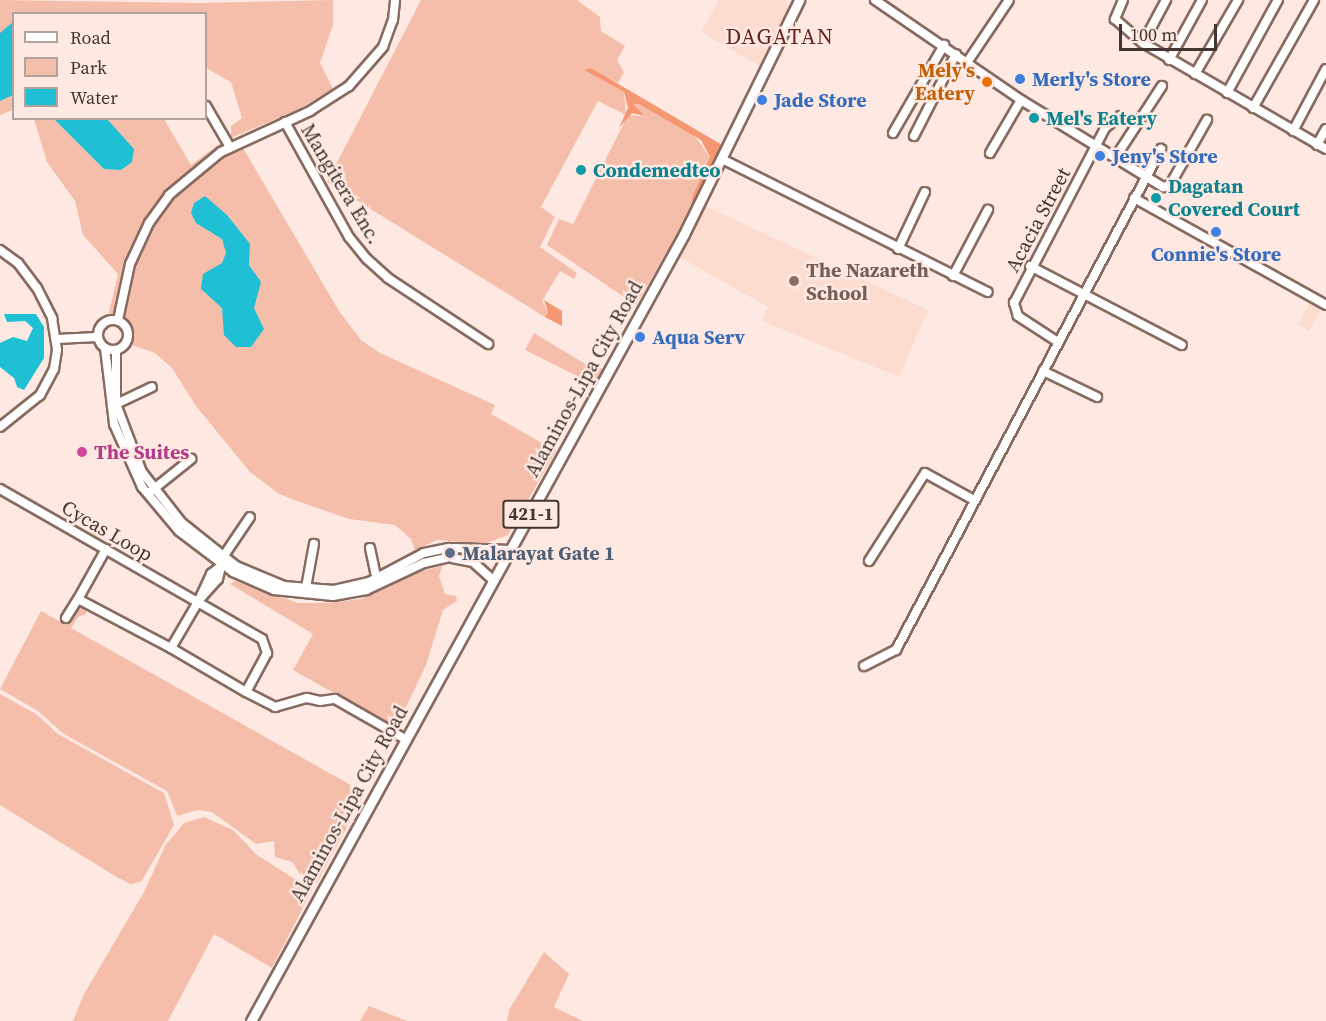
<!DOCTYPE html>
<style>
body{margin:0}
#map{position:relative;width:1326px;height:1021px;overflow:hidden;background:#fde9e2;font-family:"Source Serif 4",serif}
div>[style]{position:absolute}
.built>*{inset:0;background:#fddcd0;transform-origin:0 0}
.green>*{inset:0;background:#f4beaa}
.forest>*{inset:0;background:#f59773}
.water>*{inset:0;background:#1fc0d6}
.roads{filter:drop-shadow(2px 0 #876a60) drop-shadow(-2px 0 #876a60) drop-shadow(0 2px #876a60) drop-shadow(0 -2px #876a60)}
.minor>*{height:8px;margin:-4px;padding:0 4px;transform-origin:4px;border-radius:4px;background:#fff}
.minor>.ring{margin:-4px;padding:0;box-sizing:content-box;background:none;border:8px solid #fff;border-radius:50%}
.major>*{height:9px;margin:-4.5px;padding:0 4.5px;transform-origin:4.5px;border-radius:4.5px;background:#fff}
.dots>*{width:16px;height:16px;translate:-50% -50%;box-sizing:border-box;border:3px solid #fde9e2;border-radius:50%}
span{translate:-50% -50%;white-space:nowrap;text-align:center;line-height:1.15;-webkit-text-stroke:5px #fde9e2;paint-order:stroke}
.shield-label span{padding:2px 4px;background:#fde9e2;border:2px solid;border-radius:4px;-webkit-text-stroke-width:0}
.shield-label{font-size:18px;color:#433631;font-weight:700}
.food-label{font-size:20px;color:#c56008;font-weight:700}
.right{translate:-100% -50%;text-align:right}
.shop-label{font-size:20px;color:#366cbe;font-weight:700}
.left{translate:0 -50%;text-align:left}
.culture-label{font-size:20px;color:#0d838f;font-weight:700}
.street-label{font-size:20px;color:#433631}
.education-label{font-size:20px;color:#785e54;font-weight:700}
.hotel-label{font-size:20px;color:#b23c85;font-weight:700}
.service-label{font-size:20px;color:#4e5e75;font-weight:700}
.quarter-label{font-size:22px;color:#69241e;letter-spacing:1.5px}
.legend{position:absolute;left:12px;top:12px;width:195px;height:108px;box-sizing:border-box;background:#fde9e2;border:2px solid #b3a19b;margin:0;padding:8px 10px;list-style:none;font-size:18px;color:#433631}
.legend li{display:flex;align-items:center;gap:12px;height:30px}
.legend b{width:30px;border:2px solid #b3a19b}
.scale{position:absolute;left:1119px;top:24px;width:98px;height:27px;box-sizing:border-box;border:3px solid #433631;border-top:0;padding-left:8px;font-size:18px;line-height:21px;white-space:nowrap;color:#433631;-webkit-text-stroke:4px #fde9e2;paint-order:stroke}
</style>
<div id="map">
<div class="built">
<div style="clip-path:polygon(719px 0,787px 0,785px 4px,791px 6px,762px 67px,701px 32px)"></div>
<div style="clip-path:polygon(701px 204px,928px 310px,899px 377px,762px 321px,768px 307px,676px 255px)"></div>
<div style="left:1312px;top:299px;width:13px;height:29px;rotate:29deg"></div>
</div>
<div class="green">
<div style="clip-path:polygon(0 0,199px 3px,333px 0,333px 25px,320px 63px,333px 89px,299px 109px,231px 138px,231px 126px,242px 118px,231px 82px,206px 68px,206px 14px,14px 14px,13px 110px,0 115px)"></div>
<div style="clip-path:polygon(421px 0,577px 0,600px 17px,601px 31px,625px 46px,617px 60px,624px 72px,618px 83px,591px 69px,584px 70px,624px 92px,626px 115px,598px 101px,541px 207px,555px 217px,540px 247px,577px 273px,574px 279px,560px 271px,542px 301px,548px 312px,545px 317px,327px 182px)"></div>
<div style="clip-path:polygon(632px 104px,639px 104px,694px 135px,710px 157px,693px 195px,691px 201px,695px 203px,636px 305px,547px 245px,559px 219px,573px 224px,628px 115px,645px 116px)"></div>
<div style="clip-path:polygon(34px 119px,164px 119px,191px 165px,222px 142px,230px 154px,243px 148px,339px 311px,361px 340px,380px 353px,495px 405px,491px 414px,556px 451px,508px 535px,484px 544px,437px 540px,415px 550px,411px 539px,395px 525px,349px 519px,297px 501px,279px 494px,250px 472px,196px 406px,172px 368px,155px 353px,132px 345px,129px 324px,109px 313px,118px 274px,83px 235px,75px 201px,47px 162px)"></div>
<div style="clip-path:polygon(534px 333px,587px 365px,603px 369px,595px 385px,525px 350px)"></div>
<div style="clip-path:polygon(442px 566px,439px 576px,445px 594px,456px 596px,457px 601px,443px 610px,426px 665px,396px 728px,293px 670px,313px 634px,230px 584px,235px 581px,298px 603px,325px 603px,361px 599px,418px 572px)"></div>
<div style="clip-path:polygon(86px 607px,86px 614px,78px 617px,71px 628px,365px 793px,317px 883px,305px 881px,292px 862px,275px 857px,274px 841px,256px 844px,212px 812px,198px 810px,177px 816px,167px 791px,64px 734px,38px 711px,0 689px,41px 611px,66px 625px,77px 609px)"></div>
<div style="clip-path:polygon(0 694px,36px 714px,58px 734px,164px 793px,174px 825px,141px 882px,130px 884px,115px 876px,0 805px)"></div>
<div style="clip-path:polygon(204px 817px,233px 830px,257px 855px,312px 890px,272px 968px,214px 934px,168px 1021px,73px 1021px,84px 994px,144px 892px,165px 846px,184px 823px)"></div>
<div style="clip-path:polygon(544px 952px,569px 974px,554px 1007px,583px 1021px,507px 1021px,509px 1010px)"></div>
<div style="clip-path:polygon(369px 1006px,407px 1021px,360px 1021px)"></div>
</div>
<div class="forest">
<div style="clip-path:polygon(591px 68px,724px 146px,695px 203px,691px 202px,693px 195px,710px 157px,701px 140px,639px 104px,633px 104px,645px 116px,632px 113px,619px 128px,628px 108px,624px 92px,584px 70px)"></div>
<div style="clip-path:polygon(544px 300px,562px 311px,562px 326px,545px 317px,548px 312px)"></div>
</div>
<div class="water">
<div style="clip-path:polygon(13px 22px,13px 95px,0 101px,0 33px)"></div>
<div style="clip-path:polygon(54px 119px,107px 119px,134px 149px,132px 162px,121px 170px,104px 169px)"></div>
<div style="clip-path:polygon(205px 196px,227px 215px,250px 244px,249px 265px,261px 282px,254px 308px,264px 329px,251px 347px,236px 347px,224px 335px,222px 308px,201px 289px,203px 274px,222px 263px,226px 253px,222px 239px,196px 223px,191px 213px,194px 203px)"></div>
<div style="clip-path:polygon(4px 314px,36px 314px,44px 327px,44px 358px,24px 390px,17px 387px,14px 378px,0 367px,0 343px,13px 337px,27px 341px,33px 328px,25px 321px,7px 322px)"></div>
</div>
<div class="roads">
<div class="minor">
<div style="left:875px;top:0;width:177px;rotate:34.4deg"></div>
<div style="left:1021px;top:100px;width:167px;rotate:31.5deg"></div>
<div style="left:1163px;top:187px;width:7px;rotate:-16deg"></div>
<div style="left:1170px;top:185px;width:75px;rotate:-60.4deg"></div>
<div style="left:1123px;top:0;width:21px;rotate:113deg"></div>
<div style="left:1115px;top:19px;width:37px;rotate:41deg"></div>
<div style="left:1143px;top:43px;width:211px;rotate:30.1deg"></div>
<div style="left:1143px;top:43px;width:49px;rotate:-61.9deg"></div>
<div style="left:1169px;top:60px;width:68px;rotate:-61.2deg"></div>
<div style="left:968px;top:61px;width:73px;rotate:-56.1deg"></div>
<div style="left:1195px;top:74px;width:86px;rotate:-59.8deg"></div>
<div style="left:1227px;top:93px;width:106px;rotate:-61.3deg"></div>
<div style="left:206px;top:106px;width:48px;rotate:59.7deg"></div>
<div style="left:1253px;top:108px;width:124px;rotate:-60.5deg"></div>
<div style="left:285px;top:122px;width:132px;rotate:60.9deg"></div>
<div style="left:349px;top:237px;width:28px;rotate:51deg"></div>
<div style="left:367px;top:259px;width:28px;rotate:42deg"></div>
<div style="left:388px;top:278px;width:120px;rotate:33.4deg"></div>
<div style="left:1293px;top:131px;width:70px;rotate:-62deg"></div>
<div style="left:893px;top:133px;width:102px;rotate:-59.9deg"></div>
<div style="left:914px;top:136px;width:92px;rotate:-62.9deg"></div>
<div style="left:1317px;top:145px;width:18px;rotate:-61deg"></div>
<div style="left:990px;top:153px;width:61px;rotate:-59.7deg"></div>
<div style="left:1115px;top:158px;width:86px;rotate:-56.9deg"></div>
<div style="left:722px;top:159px;width:297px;rotate:26.6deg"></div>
<div style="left:1134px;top:198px;width:220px;rotate:29.1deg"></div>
<div style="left:898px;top:249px;width:63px;rotate:-64.7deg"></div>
<div style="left:0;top:250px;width:22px;rotate:36deg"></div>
<div style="left:18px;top:263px;width:31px;rotate:53deg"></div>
<div style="left:37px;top:288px;width:34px;rotate:63deg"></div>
<div style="left:52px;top:318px;width:32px;rotate:81deg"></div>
<div style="left:57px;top:350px;width:19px;rotate:99deg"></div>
<div style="left:54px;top:369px;width:30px;rotate:118deg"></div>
<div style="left:40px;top:395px;width:51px;rotate:141.3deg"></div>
<div style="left:1030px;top:266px;width:171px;rotate:27.5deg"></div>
<div style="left:953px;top:276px;width:75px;rotate:-62.1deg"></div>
<div class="ring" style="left:98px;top:320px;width:22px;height:22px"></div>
<div style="left:118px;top:320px;width:57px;rotate:-77.9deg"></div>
<div style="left:130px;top:264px;width:45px;rotate:-65.1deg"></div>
<div style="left:149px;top:223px;width:34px;rotate:-54deg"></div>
<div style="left:169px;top:195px;width:67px;rotate:-39.6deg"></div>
<div style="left:221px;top:152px;width:98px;rotate:-24.7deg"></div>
<div style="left:310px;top:111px;width:46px;rotate:-32.7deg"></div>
<div style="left:349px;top:86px;width:52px;rotate:-48.9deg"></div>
<div style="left:383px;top:47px;width:29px;rotate:-70deg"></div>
<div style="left:393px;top:20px;width:20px;rotate:-84deg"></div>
<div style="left:57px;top:339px;width:40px;rotate:-2.9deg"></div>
<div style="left:1058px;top:342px;width:48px;rotate:-147deg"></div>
<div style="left:1018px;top:316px;width:14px;rotate:-107deg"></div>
<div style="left:1014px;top:303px;width:197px;rotate:-62.5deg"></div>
<div style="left:1105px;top:128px;width:19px;rotate:-39deg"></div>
<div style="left:105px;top:348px;width:77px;rotate:83.2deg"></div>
<div style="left:114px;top:424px;width:69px;rotate:66deg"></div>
<div style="left:142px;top:487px;width:57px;rotate:49.9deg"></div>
<div style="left:179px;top:531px;width:68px;rotate:37.2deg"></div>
<div style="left:233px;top:572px;width:45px;rotate:23.7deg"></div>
<div style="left:274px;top:590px;width:59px;rotate:5.8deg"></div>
<div style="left:333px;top:596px;width:34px;rotate:-10deg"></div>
<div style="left:366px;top:590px;width:64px;rotate:-25deg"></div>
<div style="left:424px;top:563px;width:23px;rotate:-13deg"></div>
<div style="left:116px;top:350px;width:54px;rotate:90deg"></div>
<div style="left:116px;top:404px;width:73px;rotate:69.1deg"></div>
<div style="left:142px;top:472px;width:65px;rotate:51.9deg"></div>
<div style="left:182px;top:523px;width:69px;rotate:38.5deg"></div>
<div style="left:236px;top:566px;width:52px;rotate:22.6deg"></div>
<div style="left:284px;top:586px;width:50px;rotate:4.6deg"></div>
<div style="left:334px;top:590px;width:36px;rotate:-13deg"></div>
<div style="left:369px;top:582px;width:62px;rotate:-27.8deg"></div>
<div style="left:424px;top:553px;width:25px;rotate:-12deg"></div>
<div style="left:1043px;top:371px;width:60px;rotate:25.7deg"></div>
<div style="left:112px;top:406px;width:44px;rotate:-25.4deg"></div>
<div style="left:0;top:489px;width:302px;rotate:29.8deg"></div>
<div style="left:262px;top:639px;width:15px;rotate:70deg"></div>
<div style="left:267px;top:653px;width:44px;rotate:118.3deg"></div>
<div style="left:246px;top:692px;width:87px;rotate:-149.6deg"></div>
<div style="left:150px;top:492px;width:53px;rotate:-38.8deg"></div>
<div style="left:370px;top:548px;width:34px;rotate:78deg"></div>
<div style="left:453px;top:548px;width:58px;rotate:2deg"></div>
<div style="left:106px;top:549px;width:57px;rotate:119.2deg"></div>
<div style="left:78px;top:599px;width:105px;rotate:27.8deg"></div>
<div style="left:171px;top:648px;width:56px;rotate:-59.7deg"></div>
<div style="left:199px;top:600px;width:28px;rotate:-48deg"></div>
<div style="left:218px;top:579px;width:23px;rotate:-77deg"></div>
<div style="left:223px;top:557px;width:48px;rotate:-56deg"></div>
<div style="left:452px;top:558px;width:21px;rotate:11deg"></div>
<div style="left:473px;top:562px;width:28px;rotate:42deg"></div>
<div style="left:869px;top:561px;width:104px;rotate:-57.5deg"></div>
<div style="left:925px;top:473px;width:56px;rotate:28.9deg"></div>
<div style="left:305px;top:593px;width:50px;rotate:-79.6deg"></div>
<div style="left:199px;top:600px;width:29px;rotate:-65deg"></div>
<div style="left:211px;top:574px;width:11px;rotate:-38deg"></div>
<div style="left:66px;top:618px;width:22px;rotate:-58deg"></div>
<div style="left:864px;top:666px;width:36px;rotate:-27deg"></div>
<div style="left:896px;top:650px;width:567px;rotate:-62.12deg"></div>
<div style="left:246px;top:692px;width:33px;rotate:27deg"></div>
<div style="left:275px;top:707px;width:33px;rotate:-16deg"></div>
<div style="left:307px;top:698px;width:13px;rotate:13deg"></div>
<div style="left:320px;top:701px;width:15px;rotate:-8deg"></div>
<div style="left:335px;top:699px;width:81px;rotate:29.7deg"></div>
</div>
<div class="major">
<div style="left:251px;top:1021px;width:898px;rotate:-61.18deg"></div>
<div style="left:684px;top:234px;width:261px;rotate:-63.8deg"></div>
</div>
</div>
<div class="dots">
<div style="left:1020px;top:79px;background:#3f7fe0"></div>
<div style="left:987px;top:82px;background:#e8710a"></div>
<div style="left:762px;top:100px;background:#3f7fe0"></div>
<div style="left:1034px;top:118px;background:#0f9aa8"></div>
<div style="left:1100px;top:156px;background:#3f7fe0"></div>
<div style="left:581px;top:170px;background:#0f9aa8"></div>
<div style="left:1156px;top:198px;background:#0f9aa8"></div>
<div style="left:1216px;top:232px;background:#3f7fe0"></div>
<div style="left:794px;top:281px;background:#8d6e63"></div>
<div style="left:640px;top:337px;background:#3f7fe0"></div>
<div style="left:82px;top:452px;background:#d1479c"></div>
<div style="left:450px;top:553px;background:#5c6f8a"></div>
</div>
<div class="shield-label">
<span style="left:531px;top:514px">421-1</span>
</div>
<div class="food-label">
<span class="right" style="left:975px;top:82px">Mely's<br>Eatery</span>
</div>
<div class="shop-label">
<span class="left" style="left:1032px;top:79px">Merly's Store</span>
<span class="left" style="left:774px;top:100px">Jade Store</span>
<span class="left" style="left:1112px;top:156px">Jeny's Store</span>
<span style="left:1216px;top:254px">Connie's Store</span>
<span class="left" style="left:652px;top:337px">Aqua Serv</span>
</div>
<div class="culture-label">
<span class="left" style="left:1046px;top:118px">Mel's Eatery</span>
<span class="left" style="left:593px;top:170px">Condemedteo</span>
<span class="left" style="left:1168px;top:198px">Dagatan<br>Covered Court</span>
</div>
<div class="street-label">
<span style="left:341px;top:184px;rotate:59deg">Mangitera Enc.</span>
<span style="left:1038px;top:220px;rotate:-62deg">Acacia Street</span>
<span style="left:584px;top:379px;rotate:-61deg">Alaminos-Lipa City Road</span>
<span style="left:107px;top:531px;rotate:30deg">Cycas Loop</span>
<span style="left:349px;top:804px;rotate:-61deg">Alaminos-Lipa City Road</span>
</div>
<div class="education-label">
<span class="left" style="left:806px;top:282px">The Nazareth<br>School</span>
</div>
<div class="hotel-label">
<span class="left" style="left:94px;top:452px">The Suites</span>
</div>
<div class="service-label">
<span class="left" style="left:462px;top:553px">Malarayat Gate 1</span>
</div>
<div class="quarter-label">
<span style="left:780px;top:37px">DAGATAN</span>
</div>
<ul class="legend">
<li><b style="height:8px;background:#fff"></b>Road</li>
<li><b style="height:16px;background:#f4beaa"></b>Park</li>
<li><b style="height:16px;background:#1fc0d6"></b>Water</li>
</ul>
<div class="scale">100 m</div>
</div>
